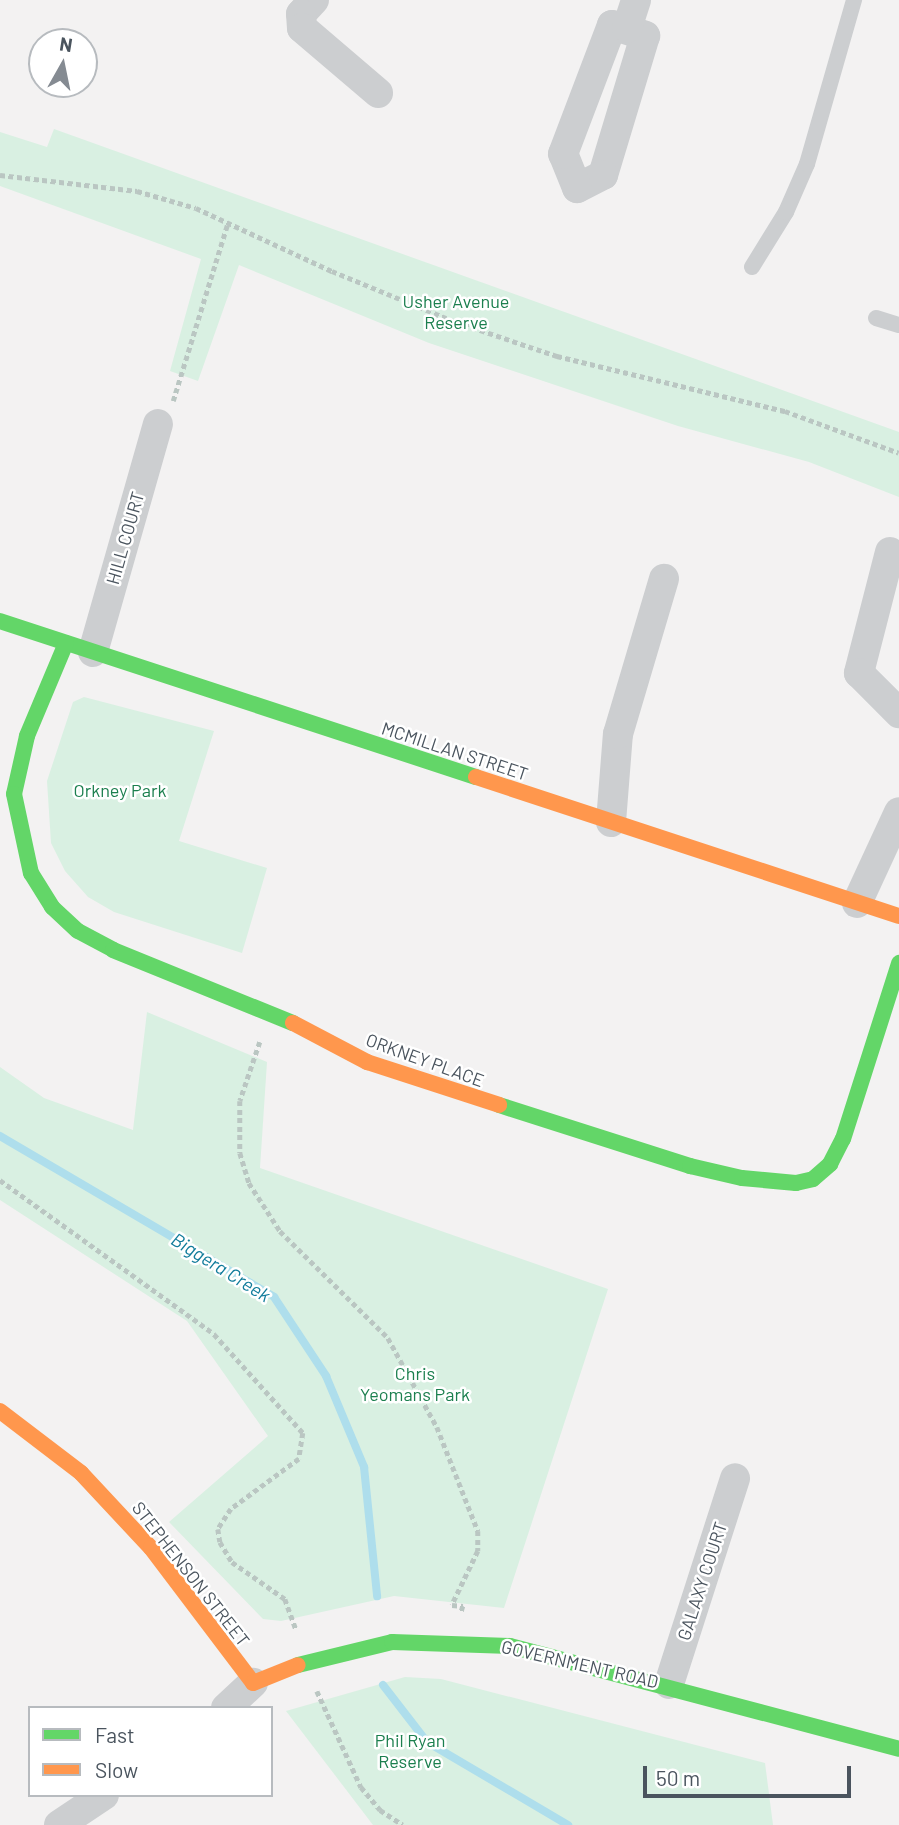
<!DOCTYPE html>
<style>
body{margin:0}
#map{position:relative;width:899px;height:1825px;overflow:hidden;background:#f3f2f2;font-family:Barlow,sans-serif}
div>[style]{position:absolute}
.green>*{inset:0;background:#d9f0e2}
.stream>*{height:8px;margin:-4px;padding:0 4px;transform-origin:4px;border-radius:4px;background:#aedeec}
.path>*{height:4.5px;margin-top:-2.25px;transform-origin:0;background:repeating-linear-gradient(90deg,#bac6c2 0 5px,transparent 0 8.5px)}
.lane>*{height:16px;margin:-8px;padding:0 8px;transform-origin:8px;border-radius:8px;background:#ccced0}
.street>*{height:30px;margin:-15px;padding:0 15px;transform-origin:15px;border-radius:15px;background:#ccced0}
.fast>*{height:16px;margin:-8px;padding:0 8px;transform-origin:8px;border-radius:8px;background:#63d668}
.slow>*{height:16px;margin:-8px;padding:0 8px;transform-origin:8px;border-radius:8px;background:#ff974d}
span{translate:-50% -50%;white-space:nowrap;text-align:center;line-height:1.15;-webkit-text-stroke:5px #fff;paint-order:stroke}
.park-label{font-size:18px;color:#1b7f4e}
.street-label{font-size:18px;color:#4a545e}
.water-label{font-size:19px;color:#117c9b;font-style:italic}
.legend{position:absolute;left:28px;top:1706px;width:245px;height:91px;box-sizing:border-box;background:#fff;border:2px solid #b7bbbf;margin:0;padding:9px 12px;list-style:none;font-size:21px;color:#4a545e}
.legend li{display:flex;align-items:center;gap:14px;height:35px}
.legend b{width:35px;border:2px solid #b7bbbf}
.north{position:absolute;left:28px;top:28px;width:70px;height:70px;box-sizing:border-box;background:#fff;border:2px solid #b7bbbf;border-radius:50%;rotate:9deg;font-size:19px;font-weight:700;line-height:28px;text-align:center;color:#4a545e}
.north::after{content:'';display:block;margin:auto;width:24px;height:32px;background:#858b92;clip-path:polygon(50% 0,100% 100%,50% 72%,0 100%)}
.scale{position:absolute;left:643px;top:1766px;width:208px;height:32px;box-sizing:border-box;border:4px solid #4a545e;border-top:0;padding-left:9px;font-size:21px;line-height:24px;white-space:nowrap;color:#4a545e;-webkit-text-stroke:5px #fff;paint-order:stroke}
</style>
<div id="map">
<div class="green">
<div style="clip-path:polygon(54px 129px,899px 432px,899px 497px,809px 462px,678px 426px,429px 343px,239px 265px,198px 381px,170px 371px,201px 259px,0 186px,0 132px,47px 147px)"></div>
<div style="clip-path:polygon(84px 697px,214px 731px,179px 841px,267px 868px,242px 953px,114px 912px,88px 897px,65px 871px,51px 843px,47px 781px,73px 702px)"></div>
<div style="clip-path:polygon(147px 1012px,267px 1062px,260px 1168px,608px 1289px,504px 1608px,394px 1596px,281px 1621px,263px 1619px,169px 1522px,268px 1436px,187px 1321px,0 1200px,0 1067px,44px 1098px,133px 1130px)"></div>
<div style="clip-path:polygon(405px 1677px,441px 1679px,765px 1763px,773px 1825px,373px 1825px,286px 1711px)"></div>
</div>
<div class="stream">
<div style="left:0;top:1136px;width:318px;rotate:30.4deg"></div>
<div style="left:274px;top:1297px;width:95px;rotate:56.6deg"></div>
<div style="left:326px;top:1376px;width:99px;rotate:67.3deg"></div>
<div style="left:364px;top:1467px;width:130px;rotate:84.2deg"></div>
<div style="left:383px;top:1685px;width:72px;rotate:52.3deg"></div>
<div style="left:427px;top:1742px;width:164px;rotate:30.5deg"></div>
</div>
<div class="path">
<div style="left:0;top:175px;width:138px;rotate:6.7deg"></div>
<div style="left:137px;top:191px;width:61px;rotate:16.1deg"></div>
<div style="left:196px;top:208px;width:150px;rotate:24.9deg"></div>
<div style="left:332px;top:271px;width:134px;rotate:22.4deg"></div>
<div style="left:456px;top:322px;width:107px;rotate:18.6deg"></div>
<div style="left:557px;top:356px;width:235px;rotate:13.6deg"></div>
<div style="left:785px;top:411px;width:121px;rotate:20.2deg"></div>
<div style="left:173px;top:401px;width:184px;rotate:-72.9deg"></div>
<div style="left:260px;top:1042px;width:62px;rotate:108.7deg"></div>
<div style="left:240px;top:1101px;width:52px;rotate:90deg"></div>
<div style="left:240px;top:1153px;width:31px;rotate:73deg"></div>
<div style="left:249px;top:1183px;width:57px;rotate:57.1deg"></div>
<div style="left:280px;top:1231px;width:152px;rotate:44.7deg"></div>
<div style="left:388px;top:1338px;width:102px;rotate:61.2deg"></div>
<div style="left:437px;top:1427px;width:112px;rotate:68.5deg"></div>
<div style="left:478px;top:1531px;width:20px;rotate:90deg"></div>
<div style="left:478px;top:1551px;width:60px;rotate:115.7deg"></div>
<div style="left:452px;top:1605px;width:11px;rotate:5deg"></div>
<div style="left:463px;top:1606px;width:7px;rotate:106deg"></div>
<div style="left:0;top:1180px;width:264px;rotate:35.7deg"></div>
<div style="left:214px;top:1334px;width:133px;rotate:48deg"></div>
<div style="left:303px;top:1433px;width:26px;rotate:99deg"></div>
<div style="left:299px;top:1459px;width:84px;rotate:143.7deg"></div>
<div style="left:231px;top:1509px;width:24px;rotate:123deg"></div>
<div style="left:218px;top:1529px;width:13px;rotate:81deg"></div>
<div style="left:220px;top:1542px;width:23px;rotate:59deg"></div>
<div style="left:232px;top:1562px;width:65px;rotate:34.9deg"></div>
<div style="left:285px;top:1599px;width:33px;rotate:70deg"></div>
<div style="left:317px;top:1691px;width:106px;rotate:65.4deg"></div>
<div style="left:361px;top:1787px;width:30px;rotate:50deg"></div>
<div style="left:380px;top:1810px;width:27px;rotate:33deg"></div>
</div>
<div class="lane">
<div style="left:752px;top:267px;width:65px;rotate:-58.3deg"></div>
<div style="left:786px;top:212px;width:52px;rotate:-66.4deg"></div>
<div style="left:807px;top:164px;width:171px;rotate:-74deg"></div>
<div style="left:876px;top:318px;width:24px;rotate:17deg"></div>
</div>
<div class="street">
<div style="left:314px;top:0;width:19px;rotate:133deg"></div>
<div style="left:301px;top:14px;width:14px;rotate:86deg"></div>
<div style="left:302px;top:28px;width:100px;rotate:40.5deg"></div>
<div style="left:612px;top:25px;width:35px;rotate:18deg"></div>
<div style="left:645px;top:36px;width:145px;rotate:106.8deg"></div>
<div style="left:603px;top:175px;width:29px;rotate:153deg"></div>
<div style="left:577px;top:188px;width:37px;rotate:-112deg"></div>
<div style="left:563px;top:154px;width:138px;rotate:-69.2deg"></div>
<div style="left:627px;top:28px;width:29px;rotate:-72deg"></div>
<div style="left:890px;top:552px;width:125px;rotate:104.4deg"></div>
<div style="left:859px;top:673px;width:57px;rotate:45deg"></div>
<div style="left:93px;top:652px;width:237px;rotate:-74.1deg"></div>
<div style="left:611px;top:822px;width:88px;rotate:-85.5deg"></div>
<div style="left:618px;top:734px;width:162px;rotate:-73.5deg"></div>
<div style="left:857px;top:903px;width:100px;rotate:-65.2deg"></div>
<div style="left:669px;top:1684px;width:216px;rotate:-72.2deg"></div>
<div style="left:226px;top:1708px;width:37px;rotate:-43deg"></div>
<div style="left:59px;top:1825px;width:54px;rotate:-33.7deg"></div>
</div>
<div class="fast">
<div style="left:0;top:621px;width:501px;rotate:18.15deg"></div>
<div style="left:66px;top:643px;width:101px;rotate:112.8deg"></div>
<div style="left:27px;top:736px;width:59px;rotate:102.6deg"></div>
<div style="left:14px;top:794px;width:81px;rotate:77.9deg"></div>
<div style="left:31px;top:873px;width:40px;rotate:58deg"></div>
<div style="left:52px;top:907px;width:35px;rotate:43deg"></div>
<div style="left:78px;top:931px;width:40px;rotate:28deg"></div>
<div style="left:113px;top:950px;width:194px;rotate:22.1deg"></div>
<div style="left:499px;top:1105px;width:201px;rotate:17.7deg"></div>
<div style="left:690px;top:1166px;width:53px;rotate:13deg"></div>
<div style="left:742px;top:1178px;width:54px;rotate:5.3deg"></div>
<div style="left:796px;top:1183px;width:17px;rotate:-13deg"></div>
<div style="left:813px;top:1179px;width:23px;rotate:-41deg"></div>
<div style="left:830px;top:1164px;width:28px;rotate:-63deg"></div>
<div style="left:843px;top:1139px;width:185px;rotate:-72.3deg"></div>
<div style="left:298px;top:1665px;width:97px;rotate:-13.7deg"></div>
<div style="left:392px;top:1642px;width:118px;rotate:1.9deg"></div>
<div style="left:510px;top:1646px;width:402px;rotate:14.8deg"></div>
</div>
<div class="slow">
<div style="left:476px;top:777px;width:445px;rotate:18.2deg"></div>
<div style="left:293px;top:1023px;width:84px;rotate:27.8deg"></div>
<div style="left:367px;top:1062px;width:139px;rotate:18deg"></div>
<div style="left:0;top:1411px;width:102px;rotate:37.4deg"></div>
<div style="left:81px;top:1473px;width:103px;rotate:47deg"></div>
<div style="left:151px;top:1548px;width:169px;rotate:52.9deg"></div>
<div style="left:253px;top:1683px;width:48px;rotate:-21.8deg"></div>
</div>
<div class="park-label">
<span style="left:456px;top:312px">Usher Avenue<br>Reserve</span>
<span style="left:120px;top:790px">Orkney Park</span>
<span style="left:415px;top:1384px">Chris<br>Yeomans Park</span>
<span style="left:410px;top:1751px">Phil Ryan<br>Reserve</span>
</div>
<div class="street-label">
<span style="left:125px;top:538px;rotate:-74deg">HILL COURT</span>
<span style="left:455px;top:751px;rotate:18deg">MCMILLAN STREET</span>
<span style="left:425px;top:1060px;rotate:20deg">ORKNEY PLACE</span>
<span style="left:191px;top:1574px;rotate:52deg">STEPHENSON STREET</span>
<span style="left:702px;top:1581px;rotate:-72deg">GALAXY COURT</span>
<span style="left:580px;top:1664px;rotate:13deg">GOVERNMENT ROAD</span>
</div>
<div class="water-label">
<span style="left:221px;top:1267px;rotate:32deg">Biggera Creek</span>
</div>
<ul class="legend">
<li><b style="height:9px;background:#63d668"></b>Fast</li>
<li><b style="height:9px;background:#ff974d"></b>Slow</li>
</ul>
<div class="north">N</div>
<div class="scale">50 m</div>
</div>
